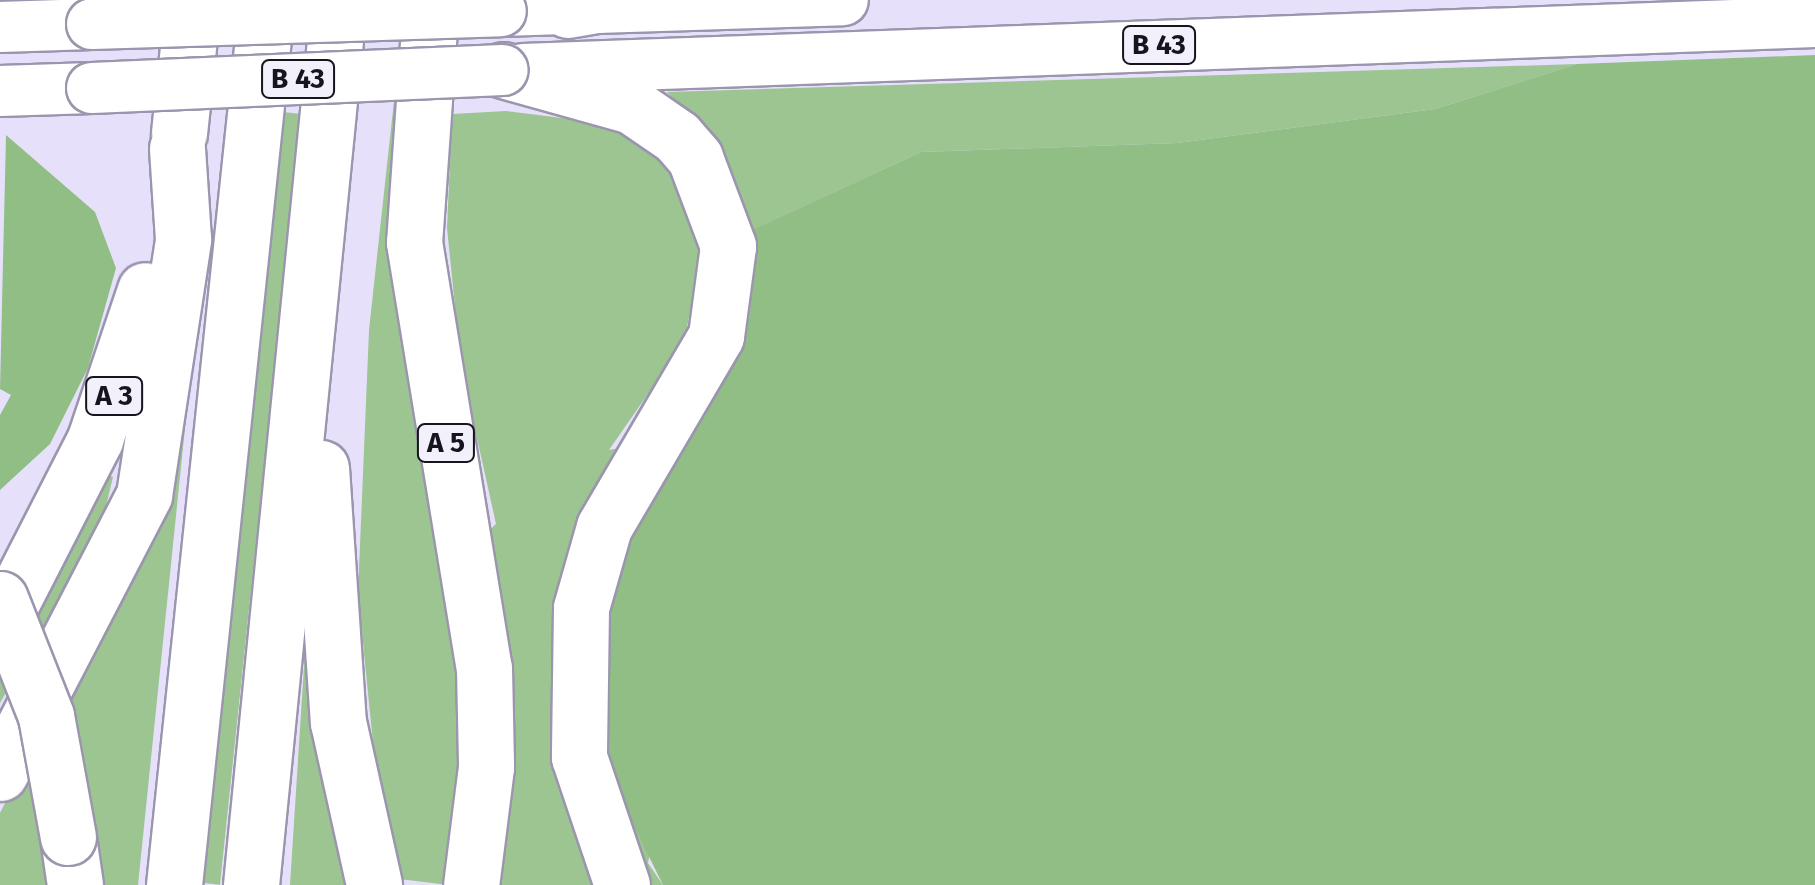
<!DOCTYPE html>
<style>
body{margin:0}
#map{position:relative;width:1815px;height:885px;overflow:hidden;background:#e7e0fb;font-family:"Fira Sans",sans-serif}
div>[style]{position:absolute}
.green>*{inset:0;background:#9cc592;transform-origin:0 0}
.forest>*{inset:0;background:#90be85}
.roads{filter:drop-shadow(2px 0 #9b95ae) drop-shadow(-2px 0 #9b95ae) drop-shadow(0 2px #9b95ae) drop-shadow(0 -2px #9b95ae)}
.trunk>*{height:50px;margin:-25px;padding:0 25px;transform-origin:25px;border-radius:25px;background:#fff}
.motorway>*{height:55px;margin:-27.5px;padding:0 27.5px;transform-origin:27.5px;border-radius:27.5px;background:#fff}
.bridges{filter:drop-shadow(2px 0 #9b95ae) drop-shadow(-2px 0 #9b95ae) drop-shadow(0 2px #9b95ae) drop-shadow(0 -2px #9b95ae)}
.trunk-bridge>*{height:50px;margin:-25px;padding:0 25px;transform-origin:25px;border-radius:25px;background:#fff}
.motorway-bridge>*{height:55px;margin:-27.5px;padding:0 27.5px;transform-origin:27.5px;border-radius:27.5px;background:#fff}
span{translate:-50% -50%;white-space:nowrap;text-align:center;line-height:1.15;-webkit-text-stroke:8px #f2f0fb;paint-order:stroke}
.shield-label span{padding:2px 8px;background:#f2f0fb;border:2px solid;border-radius:8px;-webkit-text-stroke-width:0}
.shield-label{font-size:28px;color:#16141d;font-weight:700}
</style>
<div id="map">
<div class="green">
<div style="clip-path:polygon(405px 0,468px 720px,449px 885px,399px 879px,374px 753px,358px 593px,369px 330px)"></div>
<div style="clip-path:polygon(1577px 64px,1435px 109px,1177px 143px,921px 152px,753px 230px,750px 317px,648px 863px,663px 885px,638px 885px,593px 762px,724px 350px,694px 122px,667px 92px)"></div>
<div style="clip-path:polygon(506px 111px,610px 124px,661px 153px,695px 219px,700px 263px,684px 342px,609px 450px,630px 446px,593px 510px,609px 885px,489px 885px,485px 534px,496px 524px,461px 366px,447px 228px,452px 114px)"></div>
<div style="left:301px;top:114px;width:775px;height:16px;rotate:96deg"></div>
<div style="clip-path:polygon(198px 302px,138px 885px,94px 885px,59px 692px)"></div>
<div style="clip-path:polygon(105px 474px,113px 477px,106px 506px,85px 553px,0 703px,0 661px)"></div>
<div style="clip-path:polygon(306px 635px,314px 735px,347px 885px,290px 885px)"></div>
<div style="clip-path:polygon(27px 759px,58px 885px,0 885px,0 813px)"></div>
</div>
<div class="forest">
<div style="clip-path:polygon(1815px 55px,1815px 885px,663px 885px,622px 802px,606px 741px,599px 637px,621px 550px,750px 317px,752px 230px,921px 152px,1177px 143px,1435px 109px,1577px 64px)"></div>
<div style="clip-path:polygon(6px 135px,95px 212px,116px 268px,88px 368px,50px 444px,0 490px,0 415px,11px 395px,0 389px)"></div>
</div>
<div class="roads">
<div class="trunk">
<div style="left:501px;top:11px;width:342px;rotate:-1.8deg"></div>
<div style="left:0;top:27px;width:92px;rotate:-1.9deg"></div>
<div style="left:523px;top:69px;width:1293px;rotate:-2.08deg"></div>
<div style="left:0;top:91px;width:92px;rotate:-1.9deg"></div>
</div>
<div class="motorway">
<div style="left:431px;top:0;width:243px;rotate:94deg"></div>
<div style="left:414px;top:242px;width:432px;rotate:80.7deg"></div>
<div style="left:484px;top:668px;width:99px;rotate:88.8deg"></div>
<div style="left:486px;top:767px;width:119px;rotate:97.2deg"></div>
<div style="left:568px;top:10px;width:59px;rotate:-9.8deg"></div>
<div style="left:503px;top:70px;width:134px;rotate:15.6deg"></div>
<div style="left:632px;top:106px;width:55px;rotate:34.6deg"></div>
<div style="left:677px;top:137px;width:28px;rotate:49deg"></div>
<div style="left:695px;top:158px;width:94px;rotate:69.4deg"></div>
<div style="left:728px;top:246px;width:91px;rotate:97.6deg"></div>
<div style="left:716px;top:336px;width:221px;rotate:120.4deg"></div>
<div style="left:604px;top:527px;width:84px;rotate:105.9deg"></div>
<div style="left:581px;top:608px;width:149px;rotate:90.8deg"></div>
<div style="left:579px;top:757px;width:135px;rotate:71.4deg"></div>
<div style="left:179px;top:133px;width:134px;rotate:-84deg"></div>
<div style="left:321px;top:468px;width:255px;rotate:86.2deg"></div>
<div style="left:338px;top:722px;width:167px;rotate:77.5deg"></div>
<div style="left:0;top:625px;width:209px;rotate:-62.9deg"></div>
<div style="left:95px;top:439px;width:157px;rotate:-71.4deg"></div>
<div style="left:0;top:773px;width:313px;rotate:-62.6deg"></div>
<div style="left:144px;top:495px;width:259px;rotate:-81.3deg"></div>
<div style="left:183px;top:239px;width:91px;rotate:-93.8deg"></div>
<div style="left:68px;top:837px;width:49px;rotate:81.7deg"></div>
<div style="left:174px;top:885px;width:890px;rotate:-84deg"></div>
<div style="left:251px;top:885px;width:889px;rotate:-84.32deg"></div>
</div>
</div>
<div class="bridges">
<div class="trunk-bridge">
<div style="left:92px;top:24px;width:409px;rotate:-1.8deg"></div>
<div style="left:92px;top:88px;width:411px;rotate:-2.5deg"></div>
</div>
<div class="motorway-bridge">
<div style="left:0;top:599px;width:126px;rotate:68.5deg"></div>
<div style="left:46px;top:716px;width:123px;rotate:79.7deg"></div>
</div>
</div>
<div class="shield-label">
<span style="left:1159px;top:45px">B 43</span>
<span style="left:298px;top:79px">B 43</span>
<span style="left:114px;top:396px">A 3</span>
<span style="left:446px;top:443px">A 5</span>
</div>
</div>
